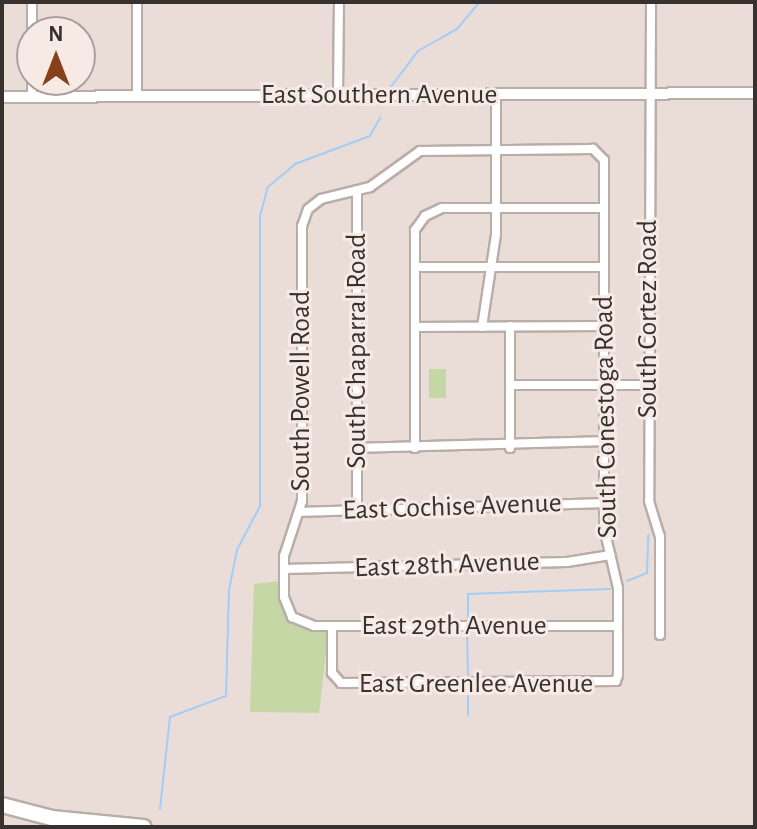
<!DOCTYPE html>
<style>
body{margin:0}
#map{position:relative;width:757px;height:829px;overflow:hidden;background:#eaddd8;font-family:"Alegreya Sans",sans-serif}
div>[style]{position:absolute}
.green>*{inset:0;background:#c5d7a4;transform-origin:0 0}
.stream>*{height:2px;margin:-1px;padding:0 1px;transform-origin:1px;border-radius:1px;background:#a1cdf7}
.roads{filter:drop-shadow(2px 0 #b9ada8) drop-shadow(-2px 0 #b9ada8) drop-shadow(0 2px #b9ada8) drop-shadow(0 -2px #b9ada8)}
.minor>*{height:8px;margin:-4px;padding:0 4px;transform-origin:4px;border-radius:4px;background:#fff}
.tertiary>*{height:10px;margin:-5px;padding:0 5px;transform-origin:5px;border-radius:5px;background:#fff}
.motorway>*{height:14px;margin:-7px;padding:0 7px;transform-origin:7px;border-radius:7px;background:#fff}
span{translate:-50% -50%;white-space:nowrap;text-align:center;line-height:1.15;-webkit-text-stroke:6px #f7eae5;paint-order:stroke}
.street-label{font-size:28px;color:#373230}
.frame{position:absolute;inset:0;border:4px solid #373230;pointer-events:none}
.north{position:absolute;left:16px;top:16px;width:80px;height:80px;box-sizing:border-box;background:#f7eae5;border:2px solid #aaa09d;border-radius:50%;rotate:0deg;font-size:22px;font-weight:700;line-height:32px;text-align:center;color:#373230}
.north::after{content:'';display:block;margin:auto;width:28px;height:36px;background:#86401a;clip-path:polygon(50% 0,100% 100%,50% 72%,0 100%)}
</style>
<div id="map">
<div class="green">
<div style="left:429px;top:369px;width:17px;height:29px"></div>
<div style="clip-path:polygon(280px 581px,281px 605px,290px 619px,326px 631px,328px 636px,319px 713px,250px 712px,254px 584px)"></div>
</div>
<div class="stream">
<div style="left:390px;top:88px;width:46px;rotate:-52.9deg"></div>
<div style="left:418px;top:51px;width:45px;rotate:-29.4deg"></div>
<div style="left:457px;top:29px;width:35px;rotate:-50deg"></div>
<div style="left:627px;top:581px;width:22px;rotate:-22deg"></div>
<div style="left:647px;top:573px;width:38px;rotate:-88deg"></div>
<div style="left:468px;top:619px;width:25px;rotate:-90deg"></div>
<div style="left:468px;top:594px;width:142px;rotate:-2deg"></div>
<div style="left:467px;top:632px;width:45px;rotate:88.7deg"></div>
<div style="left:468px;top:690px;width:25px;rotate:90deg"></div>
<div style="left:160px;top:809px;width:93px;rotate:-83.8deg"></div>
<div style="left:170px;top:717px;width:60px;rotate:-20.6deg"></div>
<div style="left:226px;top:696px;width:106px;rotate:-88.4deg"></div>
<div style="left:229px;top:590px;width:41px;rotate:-78.7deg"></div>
<div style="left:237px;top:550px;width:50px;rotate:-62.4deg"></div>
<div style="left:260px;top:506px;width:290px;rotate:-90deg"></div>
<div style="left:260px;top:216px;width:30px;rotate:-75deg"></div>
<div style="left:268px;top:187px;width:35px;rotate:-40deg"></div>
<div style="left:295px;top:164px;width:80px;rotate:-20.5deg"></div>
<div style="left:370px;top:136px;width:21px;rotate:-61deg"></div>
</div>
<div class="roads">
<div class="minor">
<div style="left:32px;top:2px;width:95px;rotate:90deg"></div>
<div style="left:137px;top:2px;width:94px;rotate:90deg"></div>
<div style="left:651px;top:2px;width:499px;rotate:90.2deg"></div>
<div style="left:649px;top:501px;width:37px;rotate:73deg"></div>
<div style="left:660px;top:536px;width:99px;rotate:90deg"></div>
<div style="left:338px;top:95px;width:93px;rotate:-89.4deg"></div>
<div style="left:357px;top:190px;width:322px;rotate:90deg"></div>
<div style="left:415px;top:267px;width:188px"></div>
<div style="left:510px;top:326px;width:122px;rotate:90deg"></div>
<div style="left:415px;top:327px;width:188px;rotate:-0.3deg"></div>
<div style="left:482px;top:327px;width:94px;rotate:-81.4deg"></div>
<div style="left:496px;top:234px;width:139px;rotate:-90deg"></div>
<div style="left:510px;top:385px;width:138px"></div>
<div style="left:358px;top:448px;width:246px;rotate:-1.6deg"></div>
<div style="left:415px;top:448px;width:218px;rotate:-90deg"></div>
<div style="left:415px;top:230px;width:17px;rotate:-54deg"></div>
<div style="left:425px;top:216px;width:19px;rotate:-25deg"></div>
<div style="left:442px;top:208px;width:162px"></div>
<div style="left:300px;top:512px;width:303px;rotate:-1.7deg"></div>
<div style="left:284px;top:569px;width:283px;rotate:-1.4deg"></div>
<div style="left:567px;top:562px;width:44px;rotate:-9.2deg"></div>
<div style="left:332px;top:626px;width:47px;rotate:90deg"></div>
<div style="left:332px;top:673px;width:13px;rotate:48deg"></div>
<div style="left:341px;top:683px;width:275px;rotate:-0.4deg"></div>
<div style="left:616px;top:681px;width:6px;rotate:-72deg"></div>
<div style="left:618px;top:675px;width:87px;rotate:-90deg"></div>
<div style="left:618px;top:588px;width:62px;rotate:-103.1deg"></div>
<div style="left:604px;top:528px;width:368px;rotate:-90deg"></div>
<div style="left:604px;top:160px;width:16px;rotate:-135deg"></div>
<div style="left:593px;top:149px;width:173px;rotate:179.3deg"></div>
<div style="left:420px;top:151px;width:62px;rotate:144.2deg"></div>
<div style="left:370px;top:187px;width:50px;rotate:166.2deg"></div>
<div style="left:321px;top:199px;width:16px;rotate:142deg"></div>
<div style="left:308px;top:209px;width:18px;rotate:109deg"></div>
<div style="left:302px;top:226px;width:275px;rotate:90deg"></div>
<div style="left:302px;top:501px;width:58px;rotate:108.1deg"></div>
<div style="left:284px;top:556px;width:41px;rotate:90deg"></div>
<div style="left:284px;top:597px;width:22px;rotate:68deg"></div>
<div style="left:292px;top:617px;width:24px;rotate:22deg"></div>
<div style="left:314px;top:626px;width:304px"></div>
</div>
<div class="tertiary">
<div style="left:2px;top:97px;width:753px;rotate:-0.3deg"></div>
</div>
<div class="motorway">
<div style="left:2px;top:805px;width:52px;rotate:14.6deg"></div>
<div style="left:52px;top:818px;width:92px;rotate:5.6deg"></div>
</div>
</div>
<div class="street-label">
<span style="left:379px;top:95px">East Southern Avenue</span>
<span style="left:648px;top:319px;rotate:-90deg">South Cortez Road</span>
<span style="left:357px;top:351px;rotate:-90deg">South Chaparral Road</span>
<span style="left:301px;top:391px;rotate:-90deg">South Powell Road</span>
<span style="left:606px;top:417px;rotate:-91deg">South Conestoga Road</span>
<span style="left:452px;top:507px;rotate:-2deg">East Cochise Avenue</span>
<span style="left:447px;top:565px;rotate:-2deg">East 28th Avenue</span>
<span style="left:454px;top:626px">East 29th Avenue</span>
<span style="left:476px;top:684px">East Greenlee Avenue</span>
</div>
<div class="frame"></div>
<div class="north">N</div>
</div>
